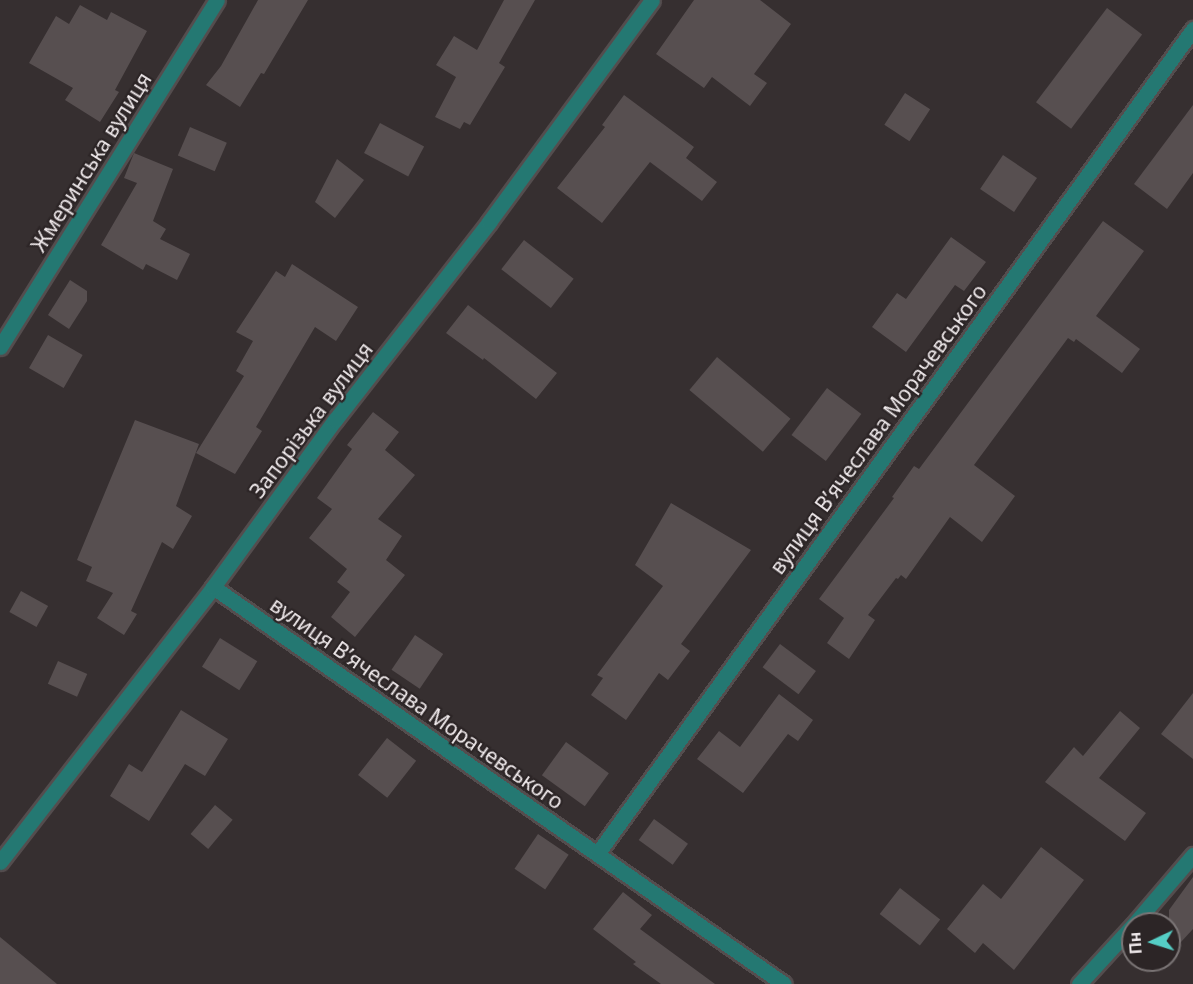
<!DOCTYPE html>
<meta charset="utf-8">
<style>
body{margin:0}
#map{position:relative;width:1193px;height:984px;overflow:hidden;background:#362f30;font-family:"Noto Sans",sans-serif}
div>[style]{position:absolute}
.building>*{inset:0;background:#574f50;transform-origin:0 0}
.roads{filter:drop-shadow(2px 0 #544d4e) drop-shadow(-2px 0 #544d4e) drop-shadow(0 2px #544d4e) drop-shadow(0 -2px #544d4e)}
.street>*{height:15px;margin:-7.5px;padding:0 7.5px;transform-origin:7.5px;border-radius:7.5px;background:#247872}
span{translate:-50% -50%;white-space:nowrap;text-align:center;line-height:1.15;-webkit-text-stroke:4.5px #2c2526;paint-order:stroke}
.street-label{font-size:21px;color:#f0eaec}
.north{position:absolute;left:1121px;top:912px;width:60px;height:60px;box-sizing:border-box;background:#2c2526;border:2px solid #7a7475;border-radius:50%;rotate:266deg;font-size:16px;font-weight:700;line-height:24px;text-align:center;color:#f0eaec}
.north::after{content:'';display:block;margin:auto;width:21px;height:27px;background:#55cec5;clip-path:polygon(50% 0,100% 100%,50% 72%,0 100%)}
</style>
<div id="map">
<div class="building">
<div style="clip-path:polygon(258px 0,308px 0,264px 74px,261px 73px,240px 107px,206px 85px,221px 66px)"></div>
<div style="clip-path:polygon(504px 0,535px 0,499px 63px,505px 67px,470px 125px,464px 122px,460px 129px,435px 117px,456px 77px,436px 65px,454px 36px,477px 50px)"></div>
<div style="clip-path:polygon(694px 0,760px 0,791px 24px,754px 74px,767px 83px,750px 106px,712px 77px,704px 88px,656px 54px)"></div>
<div style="clip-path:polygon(80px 5px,107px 20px,111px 12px,147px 31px,115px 90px,119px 92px,100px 122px,65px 100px,73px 88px,29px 63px,56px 16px,69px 24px)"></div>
<div style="left:1107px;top:8px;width:44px;height:118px;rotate:37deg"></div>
<div style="left:905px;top:93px;width:30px;height:38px;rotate:33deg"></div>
<div style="clip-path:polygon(624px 95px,694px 147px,686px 158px,717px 182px,702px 201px,650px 162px,602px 223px,557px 188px,605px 127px,602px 125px)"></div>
<div style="clip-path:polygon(1193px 105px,1193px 173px,1167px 209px,1134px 184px)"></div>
<div style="left:380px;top:123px;width:50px;height:34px;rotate:28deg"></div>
<div style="left:190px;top:127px;width:40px;height:31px;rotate:23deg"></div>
<div style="clip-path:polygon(134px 153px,173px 169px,153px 221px,166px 229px,160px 239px,190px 254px,177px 280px,146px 264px,143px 270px,101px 245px,137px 183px,124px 178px)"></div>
<div style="left:1003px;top:155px;width:41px;height:41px;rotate:34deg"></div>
<div style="clip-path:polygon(337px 159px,364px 180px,335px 218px,315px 202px)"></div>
<div style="clip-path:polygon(1103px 221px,1144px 251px,1096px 316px,1140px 349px,1122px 373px,1076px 339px,1074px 342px,1068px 338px,974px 465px,1015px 496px,982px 542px,950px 517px,906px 579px,901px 575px,898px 579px,896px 578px,868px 615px,875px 620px,849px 659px,827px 643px,844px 618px,819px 599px,894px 498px,892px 497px,914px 466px,919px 469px)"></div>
<div style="clip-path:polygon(951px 237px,986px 262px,964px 291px,955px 285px,906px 352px,872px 327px,897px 293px,906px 299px)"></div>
<div style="left:524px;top:240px;width:63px;height:37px;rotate:38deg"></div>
<div style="clip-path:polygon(292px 264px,358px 307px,336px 341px,315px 327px,256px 427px,262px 431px,235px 474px,196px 453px,244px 376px,236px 371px,253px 341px,236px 332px,276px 271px,285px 277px)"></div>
<div style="clip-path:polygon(70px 280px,87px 291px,87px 301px,69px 329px,48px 315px)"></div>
<div style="clip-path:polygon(468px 305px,557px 373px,536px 399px,484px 358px,483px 360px,446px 333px)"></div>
<div style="left:48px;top:335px;width:40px;height:38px;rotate:30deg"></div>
<div style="left:717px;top:357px;width:96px;height:43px;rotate:40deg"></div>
<div style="left:827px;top:388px;width:43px;height:59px;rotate:37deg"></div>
<div style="clip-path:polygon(373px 412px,399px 432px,385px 450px,415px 475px,378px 519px,402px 536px,386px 560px,405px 575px,355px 637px,331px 617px,350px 592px,337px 582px,347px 569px,309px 538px,332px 509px,317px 498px,352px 449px,347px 445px)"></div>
<div style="clip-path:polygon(135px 420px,199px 444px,176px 506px,192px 516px,173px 549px,162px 542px,131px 611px,137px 614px,124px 635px,97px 618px,113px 593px,86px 581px,92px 567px,77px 560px)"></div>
<div style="clip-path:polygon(671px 503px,751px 550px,681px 644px,690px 651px,668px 680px,659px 673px,626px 720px,591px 695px,603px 678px,597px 675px,663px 586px,635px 565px)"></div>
<div style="left:21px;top:591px;width:31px;height:24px;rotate:29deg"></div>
<div style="left:415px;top:635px;width:34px;height:42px;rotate:34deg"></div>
<div style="left:220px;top:638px;width:44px;height:34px;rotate:32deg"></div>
<div style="left:780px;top:644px;width:45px;height:29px;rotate:37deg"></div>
<div style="left:58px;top:661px;width:32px;height:25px;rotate:24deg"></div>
<div style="clip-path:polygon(1193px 693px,1193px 759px,1161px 734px)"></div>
<div style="clip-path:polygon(779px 694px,813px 720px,798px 741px,788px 734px,743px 793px,697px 759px,719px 731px,740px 747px)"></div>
<div style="clip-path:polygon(181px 710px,228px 739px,205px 776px,185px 764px,149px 821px,110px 796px,129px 764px,142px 772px)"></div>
<div style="clip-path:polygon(1120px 711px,1140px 728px,1099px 778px,1146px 813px,1125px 841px,1045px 782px,1074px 747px,1083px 756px)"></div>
<div style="left:387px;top:738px;width:37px;height:47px;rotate:38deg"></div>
<div style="left:566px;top:742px;width:53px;height:41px;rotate:36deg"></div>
<div style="left:215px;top:805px;width:23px;height:38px;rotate:40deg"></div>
<div style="left:654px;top:819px;width:42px;height:26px;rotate:36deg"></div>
<div style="left:538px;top:834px;width:37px;height:42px;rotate:34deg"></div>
<div style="clip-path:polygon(1041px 847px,1084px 880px,1014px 970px,983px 943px,975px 953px,947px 929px,983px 884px,1001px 899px)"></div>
<div style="clip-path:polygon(1193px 877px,1193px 929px,1169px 955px,1169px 910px)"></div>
<div style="left:900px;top:888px;width:51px;height:33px;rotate:38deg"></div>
<div style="clip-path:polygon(623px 892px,652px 915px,640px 929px,715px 984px,661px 984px,633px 964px,636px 962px,593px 929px)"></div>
<div style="clip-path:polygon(0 937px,57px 984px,0 984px)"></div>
</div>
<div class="roads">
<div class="street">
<div style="left:0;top:347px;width:409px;rotate:-58deg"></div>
<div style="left:213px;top:587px;width:695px;rotate:34.81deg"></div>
<div style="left:597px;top:854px;width:1018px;rotate:-54.15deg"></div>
<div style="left:0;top:862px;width:348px;rotate:-52.2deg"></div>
<div style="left:213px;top:587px;width:207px;rotate:-53.9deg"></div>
<div style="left:335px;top:420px;width:251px;rotate:-52.1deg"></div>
<div style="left:489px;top:222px;width:275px;rotate:-53.7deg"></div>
<div style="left:1134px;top:924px;width:91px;rotate:-49.5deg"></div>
<div style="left:1079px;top:984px;width:80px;rotate:-47.5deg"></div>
</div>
</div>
<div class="street-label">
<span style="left:91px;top:162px;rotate:-58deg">Жмеринська вулиця</span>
<span style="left:311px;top:420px;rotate:-53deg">Запорізька вулиця</span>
<span style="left:878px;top:429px;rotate:-54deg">вулиця В’ячеслава Морачевського</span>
<span style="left:417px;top:703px;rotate:35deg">вулиця В’ячеслава Морачевського</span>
</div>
<div class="north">Пн</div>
</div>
